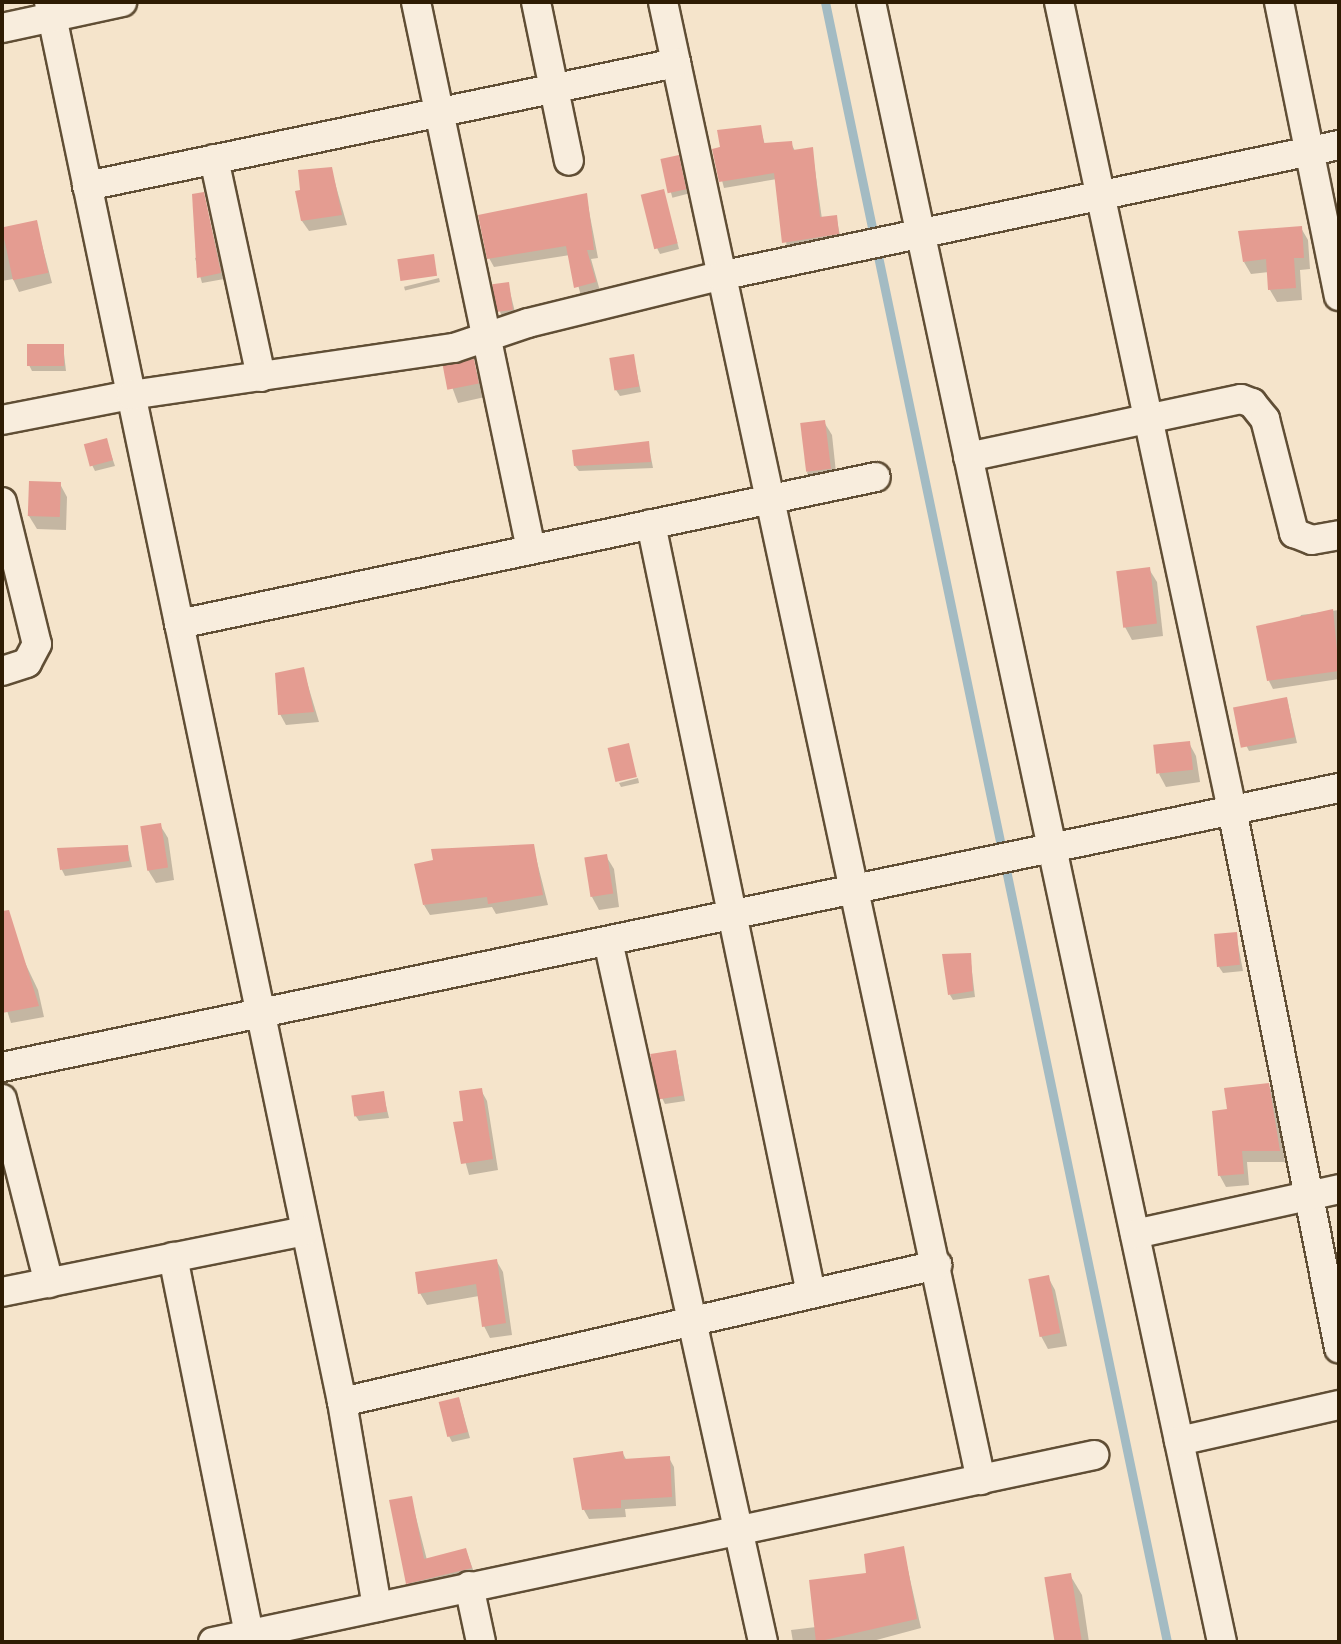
<!DOCTYPE html>
<style>
body{margin:0}
#map{position:relative;width:1341px;height:1644px;overflow:hidden;background:#f5e4cb;font-family:Cardo,serif}
div>[style]{position:absolute}
.shadow>*{inset:0;background:#0003;transform-origin:0 0}
.stream>*{height:9px;margin:-4.5px;padding:0 4.5px;transform-origin:4.5px;border-radius:4.5px;background:#a3bbc3}
.building>*{inset:0;background:#e49c91;transform-origin:0 0}
.roads{filter:drop-shadow(2px 0 #604e35) drop-shadow(-2px 0 #604e35) drop-shadow(0 2px #604e35) drop-shadow(0 -2px #604e35)}
.minor>*{height:28px;margin:-14px;padding:0 14px;transform-origin:14px;border-radius:14px;background:#f8eddd}
span{translate:-50% -50%;white-space:nowrap;text-align:center;line-height:1.15;-webkit-text-stroke:6px #f8eddd;paint-order:stroke}
.frame{position:absolute;inset:0;border:4px solid #2e1c03;pointer-events:none}
</style>
<div id="map">
<div class="shadow">
<div style="clip-path:polygon(760px 127px,765px 145px,791px 143px,795px 151px,812px 149px,822px 219px,836px 216px,841px 240px,787px 248px,777px 179px,724px 188px,714px 150px)"></div>
<div style="left:678px;top:157px;width:38px;height:16px;rotate:75deg"></div>
<div style="clip-path:polygon(331px 169px,347px 225px,309px 231px,302px 221px,302px 192px)"></div>
<div style="clip-path:polygon(663px 191px,679px 249px,660px 254px,657px 248px)"></div>
<div style="clip-path:polygon(203px 194px,224px 279px,202px 283px,195px 258px,199px 257px)"></div>
<div style="clip-path:polygon(586px 195px,598px 258px,591px 259px,600px 291px,581px 296px,570px 255px,494px 267px,489px 258px)"></div>
<div style="clip-path:polygon(36px 222px,52px 283px,19px 292px,13px 279px,2px 281px,2px 228px)"></div>
<div style="clip-path:polygon(1301px 228px,1308px 240px,1310px 269px,1300px 270px,1302px 300px,1277px 302px,1270px 290px,1269px 272px,1251px 274px,1244px 262px)"></div>
<div style="left:439px;top:278px;width:4px;height:36px;rotate:76deg"></div>
<div style="clip-path:polygon(508px 284px,516px 316px,503px 318px,500px 312px)"></div>
<div style="clip-path:polygon(63px 345px,66px 371px,32px 371px,29px 365px)"></div>
<div style="clip-path:polygon(633px 356px,641px 392px,620px 396px,616px 390px)"></div>
<div style="clip-path:polygon(473px 361px,485px 397px,458px 403px,445px 368px)"></div>
<div style="clip-path:polygon(824px 422px,832px 435px,837px 482px,814px 486px,807px 473px)"></div>
<div style="clip-path:polygon(106px 440px,115px 466px,95px 471px,92px 465px)"></div>
<div style="clip-path:polygon(648px 442px,653px 468px,579px 471px,575px 466px)"></div>
<div style="clip-path:polygon(60px 484px,67px 497px,66px 530px,37px 529px,29px 516px)"></div>
<div style="clip-path:polygon(1149px 569px,1157px 582px,1163px 636px,1132px 640px,1125px 627px)"></div>
<div style="clip-path:polygon(1339px 610px,1339px 679px,1273px 689px,1269px 681px,1301px 615px)"></div>
<div style="clip-path:polygon(303px 669px,319px 722px,286px 725px,280px 714px)"></div>
<div style="clip-path:polygon(1287px 699px,1297px 743px,1249px 751px,1246px 745px)"></div>
<div style="clip-path:polygon(1189px 743px,1196px 756px,1200px 782px,1166px 787px,1159px 774px)"></div>
<div style="clip-path:polygon(638px 778px,639px 783px,621px 787px,619px 783px)"></div>
<div style="clip-path:polygon(160px 825px,168px 838px,174px 880px,156px 883px,148px 870px)"></div>
<div style="clip-path:polygon(127px 846px,132px 867px,65px 876px,62px 870px,59px 849px)"></div>
<div style="clip-path:polygon(533px 846px,548px 905px,496px 914px,492px 907px,430px 915px,424px 905px)"></div>
<div style="clip-path:polygon(606px 856px,614px 869px,619px 907px,599px 910px,592px 897px)"></div>
<div style="clip-path:polygon(1236px 934px,1243px 971px,1223px 973px,1219px 967px)"></div>
<div style="clip-path:polygon(17px 946px,38px 990px,44px 1017px,11px 1023px,2px 995px,2px 950px)"></div>
<div style="clip-path:polygon(970px 955px,975px 997px,953px 1000px,950px 995px)"></div>
<div style="clip-path:polygon(676px 1052px,685px 1101px,665px 1104px,662px 1098px)"></div>
<div style="clip-path:polygon(1268px 1085px,1275px 1096px,1285px 1162px,1247px 1162px,1249px 1185px,1226px 1187px,1220px 1176px,1229px 1111px)"></div>
<div style="clip-path:polygon(481px 1090px,487px 1101px,498px 1170px,469px 1175px,455px 1124px,464px 1122px)"></div>
<div style="clip-path:polygon(383px 1093px,389px 1118px,359px 1121px,355px 1115px)"></div>
<div style="clip-path:polygon(496px 1260px,503px 1272px,512px 1335px,490px 1338px,484px 1326px,479px 1296px,427px 1305px,420px 1293px)"></div>
<div style="clip-path:polygon(1048px 1277px,1055px 1290px,1067px 1346px,1048px 1349px,1041px 1336px)"></div>
<div style="clip-path:polygon(459px 1399px,470px 1438px,452px 1442px,449px 1436px)"></div>
<div style="clip-path:polygon(622px 1452px,627px 1461px,669px 1458px,674px 1467px,676px 1506px,625px 1509px,626px 1517px,589px 1519px,584px 1510px)"></div>
<div style="clip-path:polygon(411px 1498px,427px 1560px,466px 1550px,476px 1578px,413px 1593px,408px 1583px)"></div>
<div style="clip-path:polygon(903px 1548px,921px 1628px,869px 1642px,793px 1642px,791px 1630px,816px 1627px,868px 1575px)"></div>
<div style="clip-path:polygon(1070px 1575px,1082px 1595px,1089px 1642px,1057px 1642px,1046px 1579px)"></div>
</div>
<div class="stream">
<div style="left:825px;top:2px;width:1675px;rotate:78.22deg"></div>
</div>
<div class="building">
<div style="clip-path:polygon(761px 125px,764px 143px,792px 141px,793px 150px,813px 147px,820px 217px,837px 215px,839px 234px,782px 243px,774px 173px,719px 182px,712px 149px,720px 147px,717px 130px)"></div>
<div style="left:679px;top:155px;width:35px;height:19px;rotate:78deg"></div>
<div style="clip-path:polygon(332px 167px,342px 215px,301px 221px,295px 191px,300px 190px,298px 170px)"></div>
<div style="left:664px;top:189px;width:56px;height:24px;rotate:76deg"></div>
<div style="clip-path:polygon(204px 192px,221px 273px,197px 278px,192px 194px)"></div>
<div style="clip-path:polygon(587px 193px,594px 250px,587px 250px,596px 282px,574px 288px,566px 246px,487px 259px,478px 215px)"></div>
<div style="left:37px;top:220px;width:54px;height:36px;rotate:78deg"></div>
<div style="clip-path:polygon(1302px 226px,1304px 258px,1294px 258px,1296px 288px,1268px 290px,1266px 259px,1243px 262px,1238px 231px)"></div>
<div style="left:434px;top:254px;width:22px;height:37px;rotate:82deg"></div>
<div style="left:509px;top:282px;width:28px;height:17px;rotate:82deg"></div>
<div style="left:27px;top:344px;width:37px;height:22px"></div>
<div style="left:634px;top:354px;width:33px;height:25px;rotate:81deg"></div>
<div style="left:474px;top:359px;width:25px;height:32px;rotate:79deg"></div>
<div style="left:825px;top:420px;width:49px;height:25px;rotate:83deg"></div>
<div style="left:107px;top:438px;width:23px;height:24px;rotate:75deg"></div>
<div style="clip-path:polygon(649px 441px,651px 462px,574px 466px,572px 450px)"></div>
<div style="left:29px;top:481px;width:32px;height:35px;rotate:2deg"></div>
<div style="left:1150px;top:567px;width:57px;height:34px;rotate:83deg"></div>
<div style="clip-path:polygon(1333px 609px,1339px 671px,1267px 681px,1256px 626px)"></div>
<div style="clip-path:polygon(304px 667px,314px 712px,278px 715px,275px 673px)"></div>
<div style="left:1287px;top:697px;width:41px;height:55px;rotate:79deg"></div>
<div style="left:1190px;top:741px;width:29px;height:37px;rotate:84deg"></div>
<div style="left:629px;top:743px;width:35px;height:22px;rotate:77deg"></div>
<div style="left:161px;top:823px;width:45px;height:21px;rotate:81deg"></div>
<div style="clip-path:polygon(534px 844px,543px 895px,488px 904px,487px 897px,423px 905px,414px 864px,433px 860px,431px 849px)"></div>
<div style="clip-path:polygon(128px 845px,129px 861px,60px 870px,57px 848px)"></div>
<div style="left:607px;top:854px;width:40px;height:23px;rotate:81deg"></div>
<div style="clip-path:polygon(9px 910px,39px 1006px,2px 1013px,2px 911px)"></div>
<div style="left:1237px;top:932px;width:33px;height:23px;rotate:85deg"></div>
<div style="clip-path:polygon(971px 953px,973px 991px,948px 995px,942px 954px)"></div>
<div style="left:676px;top:1050px;width:46px;height:26px;rotate:81deg"></div>
<div style="clip-path:polygon(1269px 1083px,1280px 1151px,1242px 1151px,1244px 1174px,1218px 1176px,1212px 1111px,1227px 1109px,1224px 1088px)"></div>
<div style="clip-path:polygon(482px 1088px,493px 1159px,461px 1164px,453px 1122px,463px 1121px,459px 1091px)"></div>
<div style="left:384px;top:1091px;width:21px;height:33px;rotate:82deg"></div>
<div style="clip-path:polygon(497px 1259px,506px 1323px,482px 1327px,476px 1284px,418px 1294px,415px 1272px)"></div>
<div style="left:1049px;top:1275px;width:59px;height:21px;rotate:79deg"></div>
<div style="left:459px;top:1397px;width:36px;height:21px;rotate:76deg"></div>
<div style="clip-path:polygon(623px 1451px,624px 1459px,670px 1456px,672px 1497px,621px 1500px,621px 1508px,582px 1510px,573px 1458px)"></div>
<div style="clip-path:polygon(412px 1496px,424px 1559px,466px 1548px,472px 1568px,406px 1584px,389px 1500px)"></div>
<div style="clip-path:polygon(904px 1546px,917px 1619px,816px 1642px,809px 1580px,866px 1573px,864px 1554px)"></div>
<div style="left:1071px;top:1573px;width:70px;height:27px;rotate:81deg"></div>
</div>
<div class="roads">
<div class="minor">
<div style="left:49px;top:2px;width:1430px;rotate:78.18deg"></div>
<div style="left:342px;top:1402px;width:208px;rotate:80.3deg"></div>
<div style="left:416px;top:2px;width:559px;rotate:78.13deg"></div>
<div style="left:536px;top:2px;width:162px;rotate:78.3deg"></div>
<div style="left:663px;top:2px;width:1512px;rotate:77.86deg"></div>
<div style="left:871px;top:2px;width:1677px;rotate:77.92deg"></div>
<div style="left:1059px;top:2px;width:826px;rotate:77.91deg"></div>
<div style="left:1232px;top:810px;width:549px;rotate:78.75deg"></div>
<div style="left:1279px;top:2px;width:300px;rotate:78.5deg"></div>
<div style="left:2px;top:28px;width:123px;rotate:-12.2deg"></div>
<div style="left:214px;top:159px;width:223px;rotate:77.8deg"></div>
<div style="left:87px;top:186px;width:602px;rotate:-11.8deg"></div>
<div style="left:2px;top:420px;width:131px;rotate:-11deg"></div>
<div style="left:131px;top:395px;width:326px;rotate:-8.3deg"></div>
<div style="left:454px;top:348px;width:78px;rotate:-18.7deg"></div>
<div style="left:528px;top:323px;width:198px;rotate:-13.8deg"></div>
<div style="left:720px;top:276px;width:633px;rotate:-11.95deg"></div>
<div style="left:968px;top:457px;width:279px;rotate:-12deg"></div>
<div style="left:1241px;top:399px;width:12px;rotate:20deg"></div>
<div style="left:1252px;top:403px;width:21px;rotate:51deg"></div>
<div style="left:1265px;top:419px;width:118px;rotate:75.7deg"></div>
<div style="left:1294px;top:533px;width:19px;rotate:21deg"></div>
<div style="left:1312px;top:540px;width:27px;rotate:-10deg"></div>
<div style="left:2px;top:502px;width:146px;rotate:76.2deg"></div>
<div style="left:37px;top:644px;width:21px;rotate:118deg"></div>
<div style="left:27px;top:663px;width:26px;rotate:162deg"></div>
<div style="left:651px;top:524px;width:785px;rotate:78.25deg"></div>
<div style="left:179px;top:624px;width:712px;rotate:-11.91deg"></div>
<div style="left:608px;top:941px;width:718px;rotate:77.53deg"></div>
<div style="left:2px;top:1067px;width:1366px;rotate:-11.79deg"></div>
<div style="left:2px;top:1099px;width:190px;rotate:75.7deg"></div>
<div style="left:1135px;top:1234px;width:209px;rotate:-12.4deg"></div>
<div style="left:173px;top:1257px;width:386px;rotate:78.6deg"></div>
<div style="left:2px;top:1292px;width:309px;rotate:-11.4deg"></div>
<div style="left:342px;top:1402px;width:611px;rotate:-12.97deg"></div>
<div style="left:1179px;top:1441px;width:164px;rotate:-12.7deg"></div>
<div style="left:469px;top:1586px;width:57px;rotate:77.9deg"></div>
<div style="left:213px;top:1642px;width:901px;rotate:-11.98deg"></div>
</div>
</div>
<div class="frame"></div>
</div>
